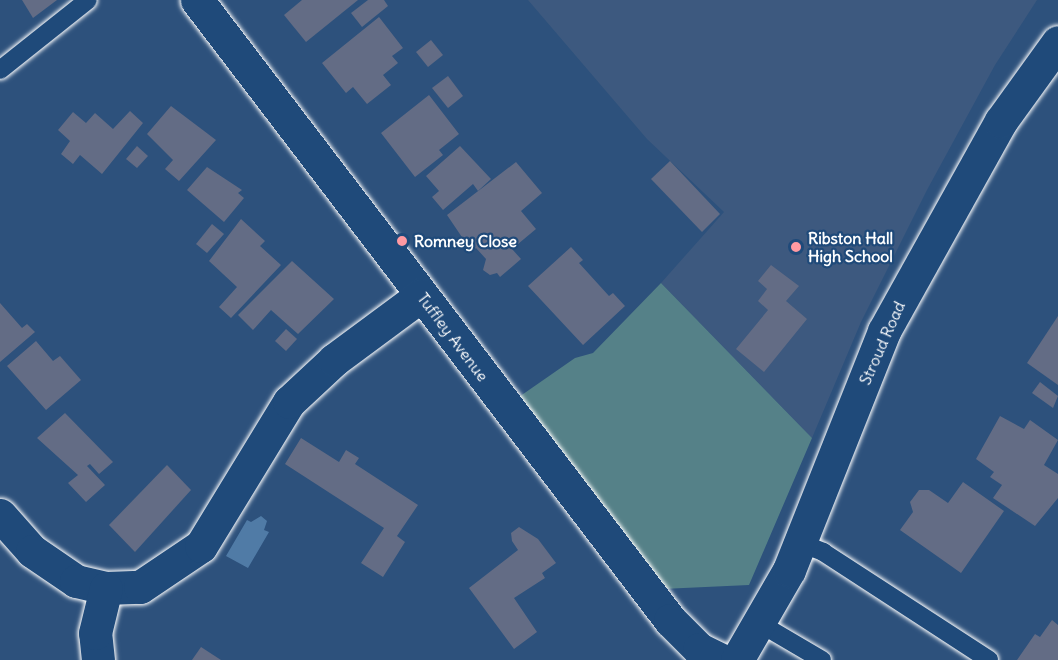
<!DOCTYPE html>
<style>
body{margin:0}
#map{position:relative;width:1058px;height:660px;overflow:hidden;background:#2d517c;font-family:Delius,sans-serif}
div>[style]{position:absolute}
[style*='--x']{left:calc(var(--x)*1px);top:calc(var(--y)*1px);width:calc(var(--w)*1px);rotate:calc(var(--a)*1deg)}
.built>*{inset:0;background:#3d597f}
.green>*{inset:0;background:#558188}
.water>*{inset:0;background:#507ba6}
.building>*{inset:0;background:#636c85}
.roads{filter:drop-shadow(0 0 2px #fff) drop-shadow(0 0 2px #fff)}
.service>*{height:18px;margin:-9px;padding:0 9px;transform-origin:9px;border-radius:9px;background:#1f4a7a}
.minor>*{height:33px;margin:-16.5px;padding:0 16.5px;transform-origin:16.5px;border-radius:16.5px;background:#1f4a7a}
.secondary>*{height:33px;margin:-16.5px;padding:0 16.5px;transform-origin:16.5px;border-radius:16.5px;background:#1f4a7a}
.dots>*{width:16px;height:16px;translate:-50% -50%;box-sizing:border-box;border:3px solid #1f4a7a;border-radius:50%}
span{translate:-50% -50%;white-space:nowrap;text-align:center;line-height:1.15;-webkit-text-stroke:4.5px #1f4a7a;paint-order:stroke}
.poi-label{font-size:16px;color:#fff;font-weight:700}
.left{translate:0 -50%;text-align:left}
.street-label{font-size:16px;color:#fff}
</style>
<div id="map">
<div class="built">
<div style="clip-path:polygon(528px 0,1037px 0,995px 65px,927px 190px,861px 322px,812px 438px,661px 283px,724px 212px,647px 139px)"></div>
</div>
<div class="green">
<div style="clip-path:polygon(661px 283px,812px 438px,749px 585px,662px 589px,516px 399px,575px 358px,593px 353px)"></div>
</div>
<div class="water">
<div style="clip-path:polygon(261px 516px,267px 521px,264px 530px,269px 532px,248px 568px,226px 556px,247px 520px,251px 522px)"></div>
</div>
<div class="building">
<div style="clip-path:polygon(22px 0,57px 0,33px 18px)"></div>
<div style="clip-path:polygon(302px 0,358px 0,306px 42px,284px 15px)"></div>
<div style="clip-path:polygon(368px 0,384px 0,388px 6px,362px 27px,351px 13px)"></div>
<div style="clip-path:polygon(379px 17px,403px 48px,392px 56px,398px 63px,383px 75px,391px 85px,367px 104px,353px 87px,346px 93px,322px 63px)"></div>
<div style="clip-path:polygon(431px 40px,443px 55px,428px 67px,416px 52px)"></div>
<div style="clip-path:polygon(448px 76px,463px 96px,448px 108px,432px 88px)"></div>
<div style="clip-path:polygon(429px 95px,459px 134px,439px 150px,443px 155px,415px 177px,381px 133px)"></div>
<div style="clip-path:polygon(171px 106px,216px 140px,179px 181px,165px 169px,173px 160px,147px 134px)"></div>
<div style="clip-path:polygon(130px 111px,143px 123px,102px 174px,80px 155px,73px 164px,61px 154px,70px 141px,58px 130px,73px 112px,86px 123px,95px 113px,113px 129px)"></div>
<div style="clip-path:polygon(137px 146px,148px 156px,137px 168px,126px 159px)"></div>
<div style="clip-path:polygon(460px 146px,491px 179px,478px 191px,473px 184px,443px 210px,432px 197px,439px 191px,426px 176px)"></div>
<div style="clip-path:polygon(670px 161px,720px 214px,702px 232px,651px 179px)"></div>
<div style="clip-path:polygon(516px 162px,542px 193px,521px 211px,536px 229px,512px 249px,521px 259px,500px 277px,497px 273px,490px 275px,483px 270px,486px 259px,476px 248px,472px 252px,447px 215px)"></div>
<div style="clip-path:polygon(207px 167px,242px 190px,238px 193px,244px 198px,224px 222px,187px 190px)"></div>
<div style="clip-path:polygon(241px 219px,265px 241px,260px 246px,281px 265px,231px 318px,219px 307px,237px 287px,209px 261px)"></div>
<div style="clip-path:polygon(212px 224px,224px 234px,207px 253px,196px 244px)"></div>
<div style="clip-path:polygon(571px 247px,583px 260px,579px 263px,609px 296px,613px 293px,625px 306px,583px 345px,528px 286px)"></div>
<div style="clip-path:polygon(292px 261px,334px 299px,298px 334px,271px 310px,253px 330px,238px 315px)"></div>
<div style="clip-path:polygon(771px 265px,799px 286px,786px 301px,807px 319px,764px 372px,736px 349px,768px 310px,758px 301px,767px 289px,758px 281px)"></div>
<div style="clip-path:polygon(0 303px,22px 328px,27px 324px,35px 332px,0 362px)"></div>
<div style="clip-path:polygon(1058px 316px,1058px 385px,1027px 363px)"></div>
<div style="clip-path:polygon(286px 329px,297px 339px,286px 351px,275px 341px)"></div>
<div style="clip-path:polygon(36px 341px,53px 361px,60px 356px,81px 380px,46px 410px,7px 366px)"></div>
<div style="clip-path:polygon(1040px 382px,1058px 396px,1053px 408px,1032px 393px)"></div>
<div style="clip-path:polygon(65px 413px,113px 462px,99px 474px,90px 464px,87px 466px,105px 485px,86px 502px,68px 483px,78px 475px,37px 438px)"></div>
<div style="clip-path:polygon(1000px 416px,1024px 429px,1030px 420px,1058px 440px,1044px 465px,1058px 474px,1058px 498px,1035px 526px,993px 498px,1002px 485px,990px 477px,994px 472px,976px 459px)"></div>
<div style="clip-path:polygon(301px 438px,339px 462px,346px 450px,359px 458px,355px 464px,418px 505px,397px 536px,405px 542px,383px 577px,361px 563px,384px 528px,285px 464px)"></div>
<div style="clip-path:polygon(167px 465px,191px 490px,135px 552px,109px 525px)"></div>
<div style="clip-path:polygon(963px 482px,1004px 511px,961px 573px,900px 530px,913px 512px,910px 502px,919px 490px,929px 490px,948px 503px)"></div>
<div style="clip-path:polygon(519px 527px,538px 539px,556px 563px,542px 573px,545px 578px,514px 598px,537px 632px,514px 649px,469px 588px,518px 550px,512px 541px,511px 533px)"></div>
<div style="clip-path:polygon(1052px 620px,1058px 625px,1058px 660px,1017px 660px,1035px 634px,1040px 637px)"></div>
<div style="clip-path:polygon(201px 647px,221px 660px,192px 660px)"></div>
</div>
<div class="roads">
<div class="service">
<div style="--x:0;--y:70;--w:112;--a:-38.5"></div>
<div style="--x:800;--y:543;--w:25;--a:21"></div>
<div style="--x:823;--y:552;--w:198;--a:33"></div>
<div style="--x:759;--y:623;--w:73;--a:30.4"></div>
</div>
<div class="minor">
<div style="--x:197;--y:0;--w:780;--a:52.66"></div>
<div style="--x:670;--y:620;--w:41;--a:45"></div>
<div style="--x:699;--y:649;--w:25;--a:26"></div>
<div style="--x:0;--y:515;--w:48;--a:48.4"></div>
<div style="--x:32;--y:551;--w:53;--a:34.3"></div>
<div style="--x:76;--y:581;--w:31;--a:13"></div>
<div style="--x:106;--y:588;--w:34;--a:-2"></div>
<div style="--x:140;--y:587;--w:73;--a:-33.9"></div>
<div style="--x:201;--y:546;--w:169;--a:-58.6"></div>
<div style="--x:289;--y:402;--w:62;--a:-43"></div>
<div style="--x:334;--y:360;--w:109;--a:-36.5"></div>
<div style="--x:98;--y:660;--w:27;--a:-96"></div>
<div style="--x:95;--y:633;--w:46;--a:-76.3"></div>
</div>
<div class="secondary">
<div style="--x:737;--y:660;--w:104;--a:-60"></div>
<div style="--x:789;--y:570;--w:257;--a:-68.3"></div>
<div style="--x:884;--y:331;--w:240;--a:-60.9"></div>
<div style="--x:1001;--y:121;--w:97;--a:-54.2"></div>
</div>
</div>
<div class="dots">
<div style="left:402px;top:241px;background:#ff9aa2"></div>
<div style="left:796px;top:247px;background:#ff9aa2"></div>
</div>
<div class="poi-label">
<span class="left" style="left:808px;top:247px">Ribston Hall<br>High School</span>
<span class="left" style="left:414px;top:241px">Romney Close</span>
</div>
<div class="street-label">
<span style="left:453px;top:337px;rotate:53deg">Tuffley Avenue</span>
<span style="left:882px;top:343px;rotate:-66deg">Stroud Road</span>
</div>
</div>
